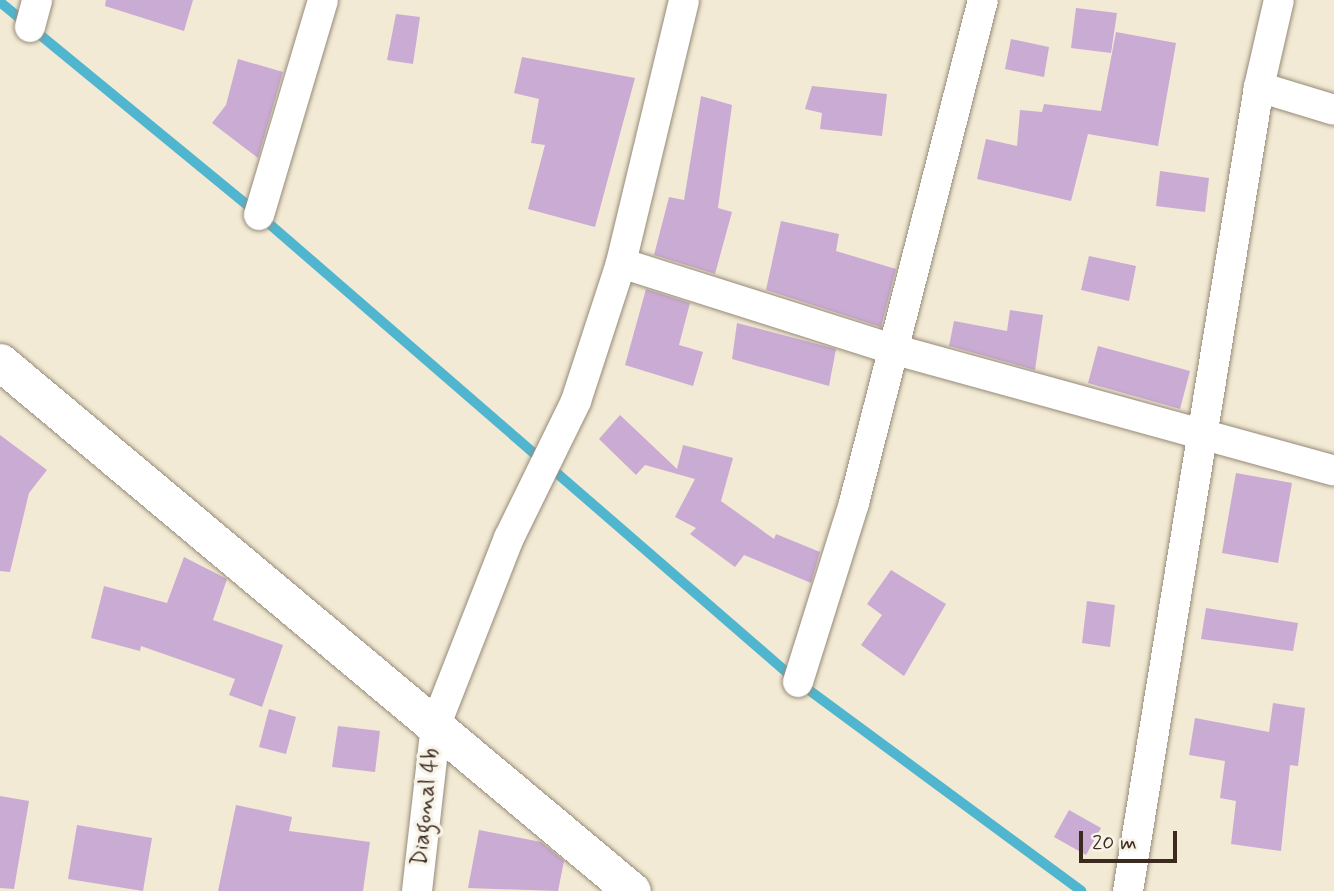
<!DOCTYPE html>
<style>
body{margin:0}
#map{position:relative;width:1334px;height:891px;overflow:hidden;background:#f2ead4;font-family:Mynerve,sans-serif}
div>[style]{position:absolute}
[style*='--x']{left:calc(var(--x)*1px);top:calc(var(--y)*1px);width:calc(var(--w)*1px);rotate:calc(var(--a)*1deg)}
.stream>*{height:10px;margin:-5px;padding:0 5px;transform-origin:5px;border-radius:5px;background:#50b5cf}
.building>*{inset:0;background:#caabd4}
.roads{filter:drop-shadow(0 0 2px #968a79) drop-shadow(0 0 2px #968a79)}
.minor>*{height:30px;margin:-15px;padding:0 15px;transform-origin:15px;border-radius:15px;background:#fff}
.tertiary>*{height:37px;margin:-18.5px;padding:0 18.5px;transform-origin:18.5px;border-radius:18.5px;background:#fff}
span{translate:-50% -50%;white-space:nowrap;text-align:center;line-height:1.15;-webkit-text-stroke:7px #f7f3e8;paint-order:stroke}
.street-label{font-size:23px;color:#3b2a1e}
.scale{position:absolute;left:1079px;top:831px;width:98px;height:32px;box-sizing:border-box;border:4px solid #3b2a1e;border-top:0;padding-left:9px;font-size:21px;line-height:24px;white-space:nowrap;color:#3b2a1e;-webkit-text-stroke:5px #f7f3e8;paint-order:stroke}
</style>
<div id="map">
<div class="stream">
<div style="--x:0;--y:2;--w:335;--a:39.4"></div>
<div style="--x:259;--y:215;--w:713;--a:40.91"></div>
<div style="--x:798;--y:682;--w:352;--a:36.4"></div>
</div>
<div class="building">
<div style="clip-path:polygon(106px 0,193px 0,184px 31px,105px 6px)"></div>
<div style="clip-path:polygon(1076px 8px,1117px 13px,1111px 53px,1071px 48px)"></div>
<div style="clip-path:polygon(396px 14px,420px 17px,413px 64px,387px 60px)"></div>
<div style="clip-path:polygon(1116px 32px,1176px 43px,1158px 146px,1088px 134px,1071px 201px,977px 179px,986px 139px,1017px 146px,1020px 110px,1042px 112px,1044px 104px,1101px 111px)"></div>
<div style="clip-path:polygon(1011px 39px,1049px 47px,1044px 77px,1005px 69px)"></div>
<div style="clip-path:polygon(522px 57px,635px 78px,595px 227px,528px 209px,545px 145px,531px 143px,539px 99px,514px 93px)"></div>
<div style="clip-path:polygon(238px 59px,283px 72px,258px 158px,212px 123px,226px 105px)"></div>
<div style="clip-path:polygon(812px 86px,887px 94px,882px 136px,820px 129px,822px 113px,805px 109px)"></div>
<div style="clip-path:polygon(701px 96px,732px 105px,718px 208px,732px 212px,715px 274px,654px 255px,669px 197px,684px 200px)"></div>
<div style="clip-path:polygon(1160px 171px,1209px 178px,1205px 212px,1156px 206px)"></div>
<div style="clip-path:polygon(781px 221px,839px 234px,836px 251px,896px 269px,881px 327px,766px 290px)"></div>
<div style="clip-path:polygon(1089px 256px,1136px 266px,1129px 301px,1081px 290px)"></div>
<div style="clip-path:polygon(646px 289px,690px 303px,679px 345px,703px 352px,693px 386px,625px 365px)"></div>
<div style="clip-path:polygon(1010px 310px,1043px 315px,1035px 370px,949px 346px,954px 321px,1007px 331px)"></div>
<div style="clip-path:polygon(737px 323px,836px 349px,829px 386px,732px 359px)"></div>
<div style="clip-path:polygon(1098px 346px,1190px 371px,1180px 409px,1088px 383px)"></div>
<div style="clip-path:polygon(620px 415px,677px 469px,683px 445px,733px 458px,721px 501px,774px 539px,776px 534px,820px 552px,811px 583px,744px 555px,735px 567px,690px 534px,696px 528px,675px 517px,695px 479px,645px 465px,636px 475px,599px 439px)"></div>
<div style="clip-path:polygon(0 435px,47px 470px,29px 493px,10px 572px,0 571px)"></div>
<div style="clip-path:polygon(1236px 473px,1292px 483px,1278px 563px,1222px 553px)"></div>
<div style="clip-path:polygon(184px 557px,227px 579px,213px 620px,283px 645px,262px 707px,229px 695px,235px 679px,141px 646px,140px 651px,91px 638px,104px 586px,167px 603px)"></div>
<div style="clip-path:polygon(891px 570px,946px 604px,904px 676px,861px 645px,882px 615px,867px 604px)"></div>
<div style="clip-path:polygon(1087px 601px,1115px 605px,1110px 647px,1082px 643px)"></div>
<div style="clip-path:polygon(1206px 608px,1298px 623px,1293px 651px,1201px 639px)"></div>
<div style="clip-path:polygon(1273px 703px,1305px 708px,1298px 766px,1290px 765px,1281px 851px,1231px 844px,1236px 801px,1220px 798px,1225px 761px,1189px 755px,1195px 718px,1269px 732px)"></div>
<div style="clip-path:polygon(269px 709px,296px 717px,286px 754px,259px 747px)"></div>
<div style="clip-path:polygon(338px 726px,380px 731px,375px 772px,332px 767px)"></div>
<div style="clip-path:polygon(0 796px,29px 801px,14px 889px,0 888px)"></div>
<div style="clip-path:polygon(236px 805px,292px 817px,289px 831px,370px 842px,363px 891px,218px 891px)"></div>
<div style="clip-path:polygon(1069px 810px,1101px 828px,1086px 855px,1054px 837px)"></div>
<div style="clip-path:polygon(77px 825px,152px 838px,143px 891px,68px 879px)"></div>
<div style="clip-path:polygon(479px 830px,541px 842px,564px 861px,558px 891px,468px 888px)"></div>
</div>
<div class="roads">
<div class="minor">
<div style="--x:30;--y:27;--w:28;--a:-75"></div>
<div style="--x:1259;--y:87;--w:78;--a:17"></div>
<div style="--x:259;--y:215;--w:224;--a:-73.4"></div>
<div style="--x:621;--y:263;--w:288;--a:17.6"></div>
<div style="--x:896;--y:350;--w:454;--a:15.4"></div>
<div style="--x:798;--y:682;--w:188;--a:-72.6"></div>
<div style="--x:854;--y:503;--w:519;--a:-75.62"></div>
<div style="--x:417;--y:891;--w:168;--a:-83.5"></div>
<div style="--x:436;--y:724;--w:200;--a:-68.6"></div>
<div style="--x:509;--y:538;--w:153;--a:-63.9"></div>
<div style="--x:576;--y:401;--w:145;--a:-71.9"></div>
<div style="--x:621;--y:263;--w:270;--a:-76.5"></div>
<div style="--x:1128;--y:891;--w:815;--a:-80.75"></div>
<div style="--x:1259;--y:87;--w:89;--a:-77.1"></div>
</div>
<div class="tertiary">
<div style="--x:0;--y:362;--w:824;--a:39.93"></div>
</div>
</div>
<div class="street-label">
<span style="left:426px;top:807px;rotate:-84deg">Diagonal 4b</span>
</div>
<div class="scale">20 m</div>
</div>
